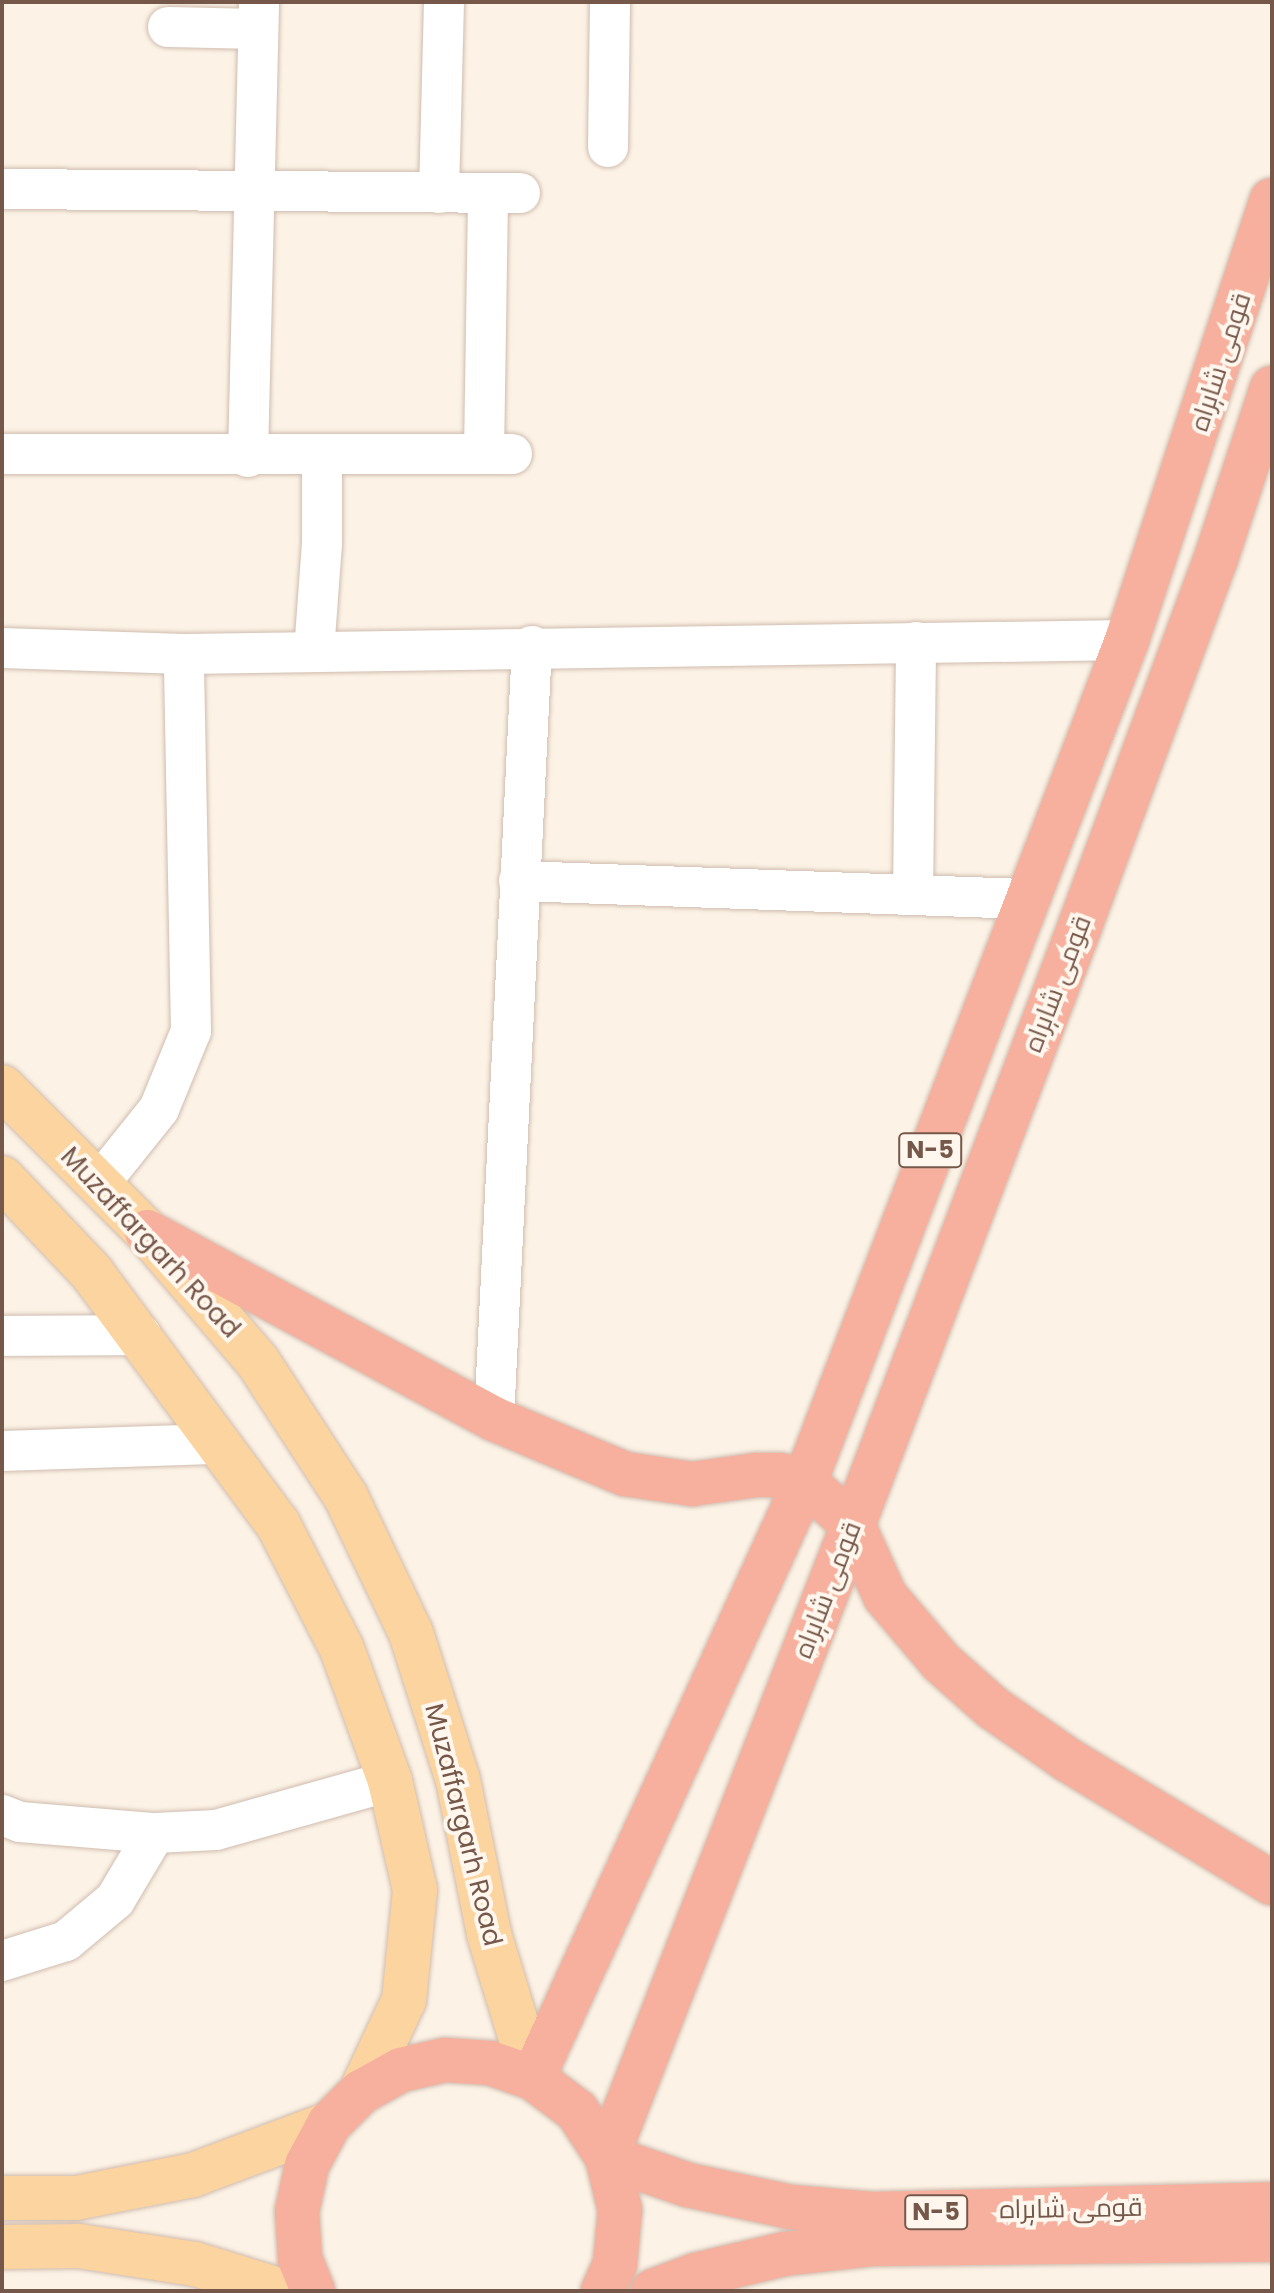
<!DOCTYPE html>
<meta charset="utf-8">
<style>
body{margin:0}
#map{position:relative;width:1274px;height:2293px;overflow:hidden;background:#fcf3e6;font-family:Poppins,Cairo,sans-serif}
div>[style]{position:absolute}
[style*='--x']{left:calc(var(--x)*1px);top:calc(var(--y)*1px);width:calc(var(--w)*1px);rotate:calc(var(--a)*1deg)}
.roads{filter:drop-shadow(0 0 2px #d0bcaf) drop-shadow(0 0 2px #d0bcaf)}
.minor>*{height:40px;margin:-20px;padding:0 20px;transform-origin:20px;border-radius:20px;background:#fff}
.major>*{height:44px;margin:-22px;padding:0 22px;transform-origin:22px;border-radius:22px;background:#fbd49f}
.highway>*{height:44px;margin:-22px;padding:0 22px;transform-origin:22px;border-radius:22px;background:#f6b09d}
span{translate:-50% -50%;white-space:nowrap;text-align:center;line-height:1.15;-webkit-text-stroke:8px #fff7ed;paint-order:stroke}
.shield-label span{padding:2px 6px;background:#fff7ed;border:2px solid;border-radius:6px;-webkit-text-stroke-width:0}
.shield-label{font-size:24px;color:#76584b;font-weight:700}
.street-label{font-size:26px;color:#76584b}
.frame{position:absolute;inset:0;border:4px solid #76584b;pointer-events:none}
</style>
<div id="map">
<div class="roads">
<div class="minor">
<div style="--x:168;--y:27;--w:90;--a:1.3"></div>
<div style="--x:608;--y:147;--w:145;--a:-89.2"></div>
<div style="--x:2;--y:189;--w:518;--a:0.44"></div>
<div style="--x:439;--y:193;--w:191;--a:-88.5"></div>
<div style="--x:2;--y:454;--w:510;--a:0"></div>
<div style="--x:484;--y:454;--w:261;--a:-89.1"></div>
<div style="--x:248;--y:457;--w:455;--a:-88.6"></div>
<div style="--x:2;--y:648;--w:182;--a:1.9"></div>
<div style="--x:184;--y:654;--w:943;--a:-0.85"></div>
<div style="--x:314;--y:652;--w:108;--a:-85.8"></div>
<div style="--x:322;--y:544;--w:88;--a:-90"></div>
<div style="--x:519;--y:881;--w:506;--a:2.04"></div>
<div style="--x:913;--y:895;--w:253;--a:-89.3"></div>
<div style="--x:99;--y:1184;--w:96;--a:-51.3"></div>
<div style="--x:159;--y:1109;--w:84;--a:-67.7"></div>
<div style="--x:191;--y:1031;--w:377;--a:-91.1"></div>
<div style="--x:2;--y:1336;--w:139;--a:-0.4"></div>
<div style="--x:494;--y:1419;--w:774;--a:-87.19"></div>
<div style="--x:2;--y:1451;--w:214;--a:-1.9"></div>
<div style="--x:2;--y:1815;--w:19;--a:21"></div>
<div style="--x:20;--y:1822;--w:135;--a:4.7"></div>
<div style="--x:155;--y:1833;--w:61;--a:-2.8"></div>
<div style="--x:216;--y:1830;--w:181;--a:-15.7"></div>
<div style="--x:2;--y:1961;--w:67;--a:-17.4"></div>
<div style="--x:66;--y:1941;--w:64;--a:-39.9"></div>
<div style="--x:115;--y:1900;--w:78;--a:-59.2"></div>
</div>
<div class="major">
<div style="--x:2;--y:1087;--w:205;--a:45"></div>
<div style="--x:147;--y:1232;--w:171;--a:49.5"></div>
<div style="--x:258;--y:1362;--w:161;--a:56.9"></div>
<div style="--x:346;--y:1497;--w:151;--a:64.5"></div>
<div style="--x:411;--y:1633;--w:154;--a:72.3"></div>
<div style="--x:458;--y:1780;--w:157;--a:78.6"></div>
<div style="--x:489;--y:1934;--w:151;--a:73"></div>
<div style="--x:2;--y:1178;--w:131;--a:46.5"></div>
<div style="--x:92;--y:1273;--w:312;--a:53.5"></div>
<div style="--x:278;--y:1524;--w:140;--a:62.9"></div>
<div style="--x:342;--y:1649;--w:140;--a:70"></div>
<div style="--x:390;--y:1781;--w:112;--a:77.1"></div>
<div style="--x:415;--y:1890;--w:111;--a:95.7"></div>
<div style="--x:404;--y:2000;--w:102;--a:115.1"></div>
<div style="--x:2;--y:2198;--w:74;--a:0"></div>
<div style="--x:76;--y:2198;--w:119;--a:-11.1"></div>
<div style="--x:193;--y:2175;--w:145;--a:-20.6"></div>
<div style="--x:2;--y:2247;--w:77;--a:-0.7"></div>
<div style="--x:79;--y:2246;--w:117;--a:8.8"></div>
<div style="--x:195;--y:2264;--w:91;--a:17.2"></div>
</div>
<div class="highway">
<div style="--x:1272;--y:388;--w:179;--a:108.2"></div>
<div style="--x:1216;--y:558;--w:392;--a:110.3"></div>
<div style="--x:1080;--y:926;--w:641;--a:110.75"></div>
<div style="--x:853;--y:1525;--w:678;--a:111.27"></div>
<div style="--x:607;--y:2157;--w:86;--a:19.1"></div>
<div style="--x:688;--y:2185;--w:105;--a:12.1"></div>
<div style="--x:791;--y:2207;--w:82;--a:4.9"></div>
<div style="--x:873;--y:2214;--w:399;--a:-1.4"></div>
<div style="--x:147;--y:1232;--w:394;--a:28.3"></div>
<div style="--x:494;--y:1419;--w:142;--a:22.8"></div>
<div style="--x:625;--y:1474;--w:68;--a:8.5"></div>
<div style="--x:692;--y:1484;--w:65;--a:-8"></div>
<div style="--x:756;--y:1475;--w:24;--a:0"></div>
<div style="--x:780;--y:1475;--w:26;--a:16"></div>
<div style="--x:805;--y:1482;--w:64;--a:41.9"></div>
<div style="--x:853;--y:1525;--w:78;--a:65.7"></div>
<div style="--x:885;--y:1596;--w:87;--a:49.7"></div>
<div style="--x:941;--y:1662;--w:69;--a:41.5"></div>
<div style="--x:993;--y:1708;--w:91;--a:34.7"></div>
<div style="--x:1068;--y:1760;--w:238;--a:31.1"></div>
<div style="--x:533;--y:2078;--w:655;--a:-65.47"></div>
<div style="--x:805;--y:1482;--w:901;--a:-69.07"></div>
<div style="--x:1127;--y:640;--w:463;--a:-71.8"></div>
<div style="--x:313;--y:2291;--w:35;--a:-112"></div>
<div style="--x:300;--y:2258;--w:47;--a:-93.7"></div>
<div style="--x:297;--y:2211;--w:47;--a:-77.7"></div>
<div style="--x:307;--y:2165;--w:47;--a:-61.8"></div>
<div style="--x:329;--y:2124;--w:45;--a:-45"></div>
<div style="--x:361;--y:2092;--w:46;--a:-28.8"></div>
<div style="--x:401;--y:2070;--w:45;--a:-12.8"></div>
<div style="--x:445;--y:2060;--w:45;--a:3.8"></div>
<div style="--x:490;--y:2063;--w:46;--a:19.2"></div>
<div style="--x:533;--y:2078;--w:55;--a:36.9"></div>
<div style="--x:577;--y:2111;--w:55;--a:56.9"></div>
<div style="--x:607;--y:2157;--w:55;--a:76.2"></div>
<div style="--x:620;--y:2210;--w:54;--a:95.3"></div>
<div style="--x:615;--y:2264;--w:30;--a:114"></div>
<div style="--x:653;--y:2291;--w:46;--a:-20.4"></div>
<div style="--x:696;--y:2275;--w:90;--a:-13.4"></div>
<div style="--x:784;--y:2254;--w:90;--a:-6.4"></div>
<div style="--x:873;--y:2244;--w:399;--a:-0.6"></div>
</div>
</div>
<div class="shield-label">
<span style="left:930px;top:1150px">N-5</span>
<span style="left:936px;top:2212px">N-5</span>
</div>
<div class="street-label">
<span style="left:1221px;top:362px;rotate:-72deg">قومی شاہراہ</span>
<span style="left:1058px;top:984px;rotate:-69deg">قومی شاہراہ</span>
<span style="left:150px;top:1243px;rotate:47deg">Muzaffargarh Road</span>
<span style="left:828px;top:1590px;rotate:-69deg">قومی شاہراہ</span>
<span style="left:463px;top:1825px;rotate:76deg">Muzaffargarh Road</span>
<span style="left:1071px;top:2209px;rotate:-1deg">قومی شاہراہ</span>
</div>
<div class="frame"></div>
</div>
